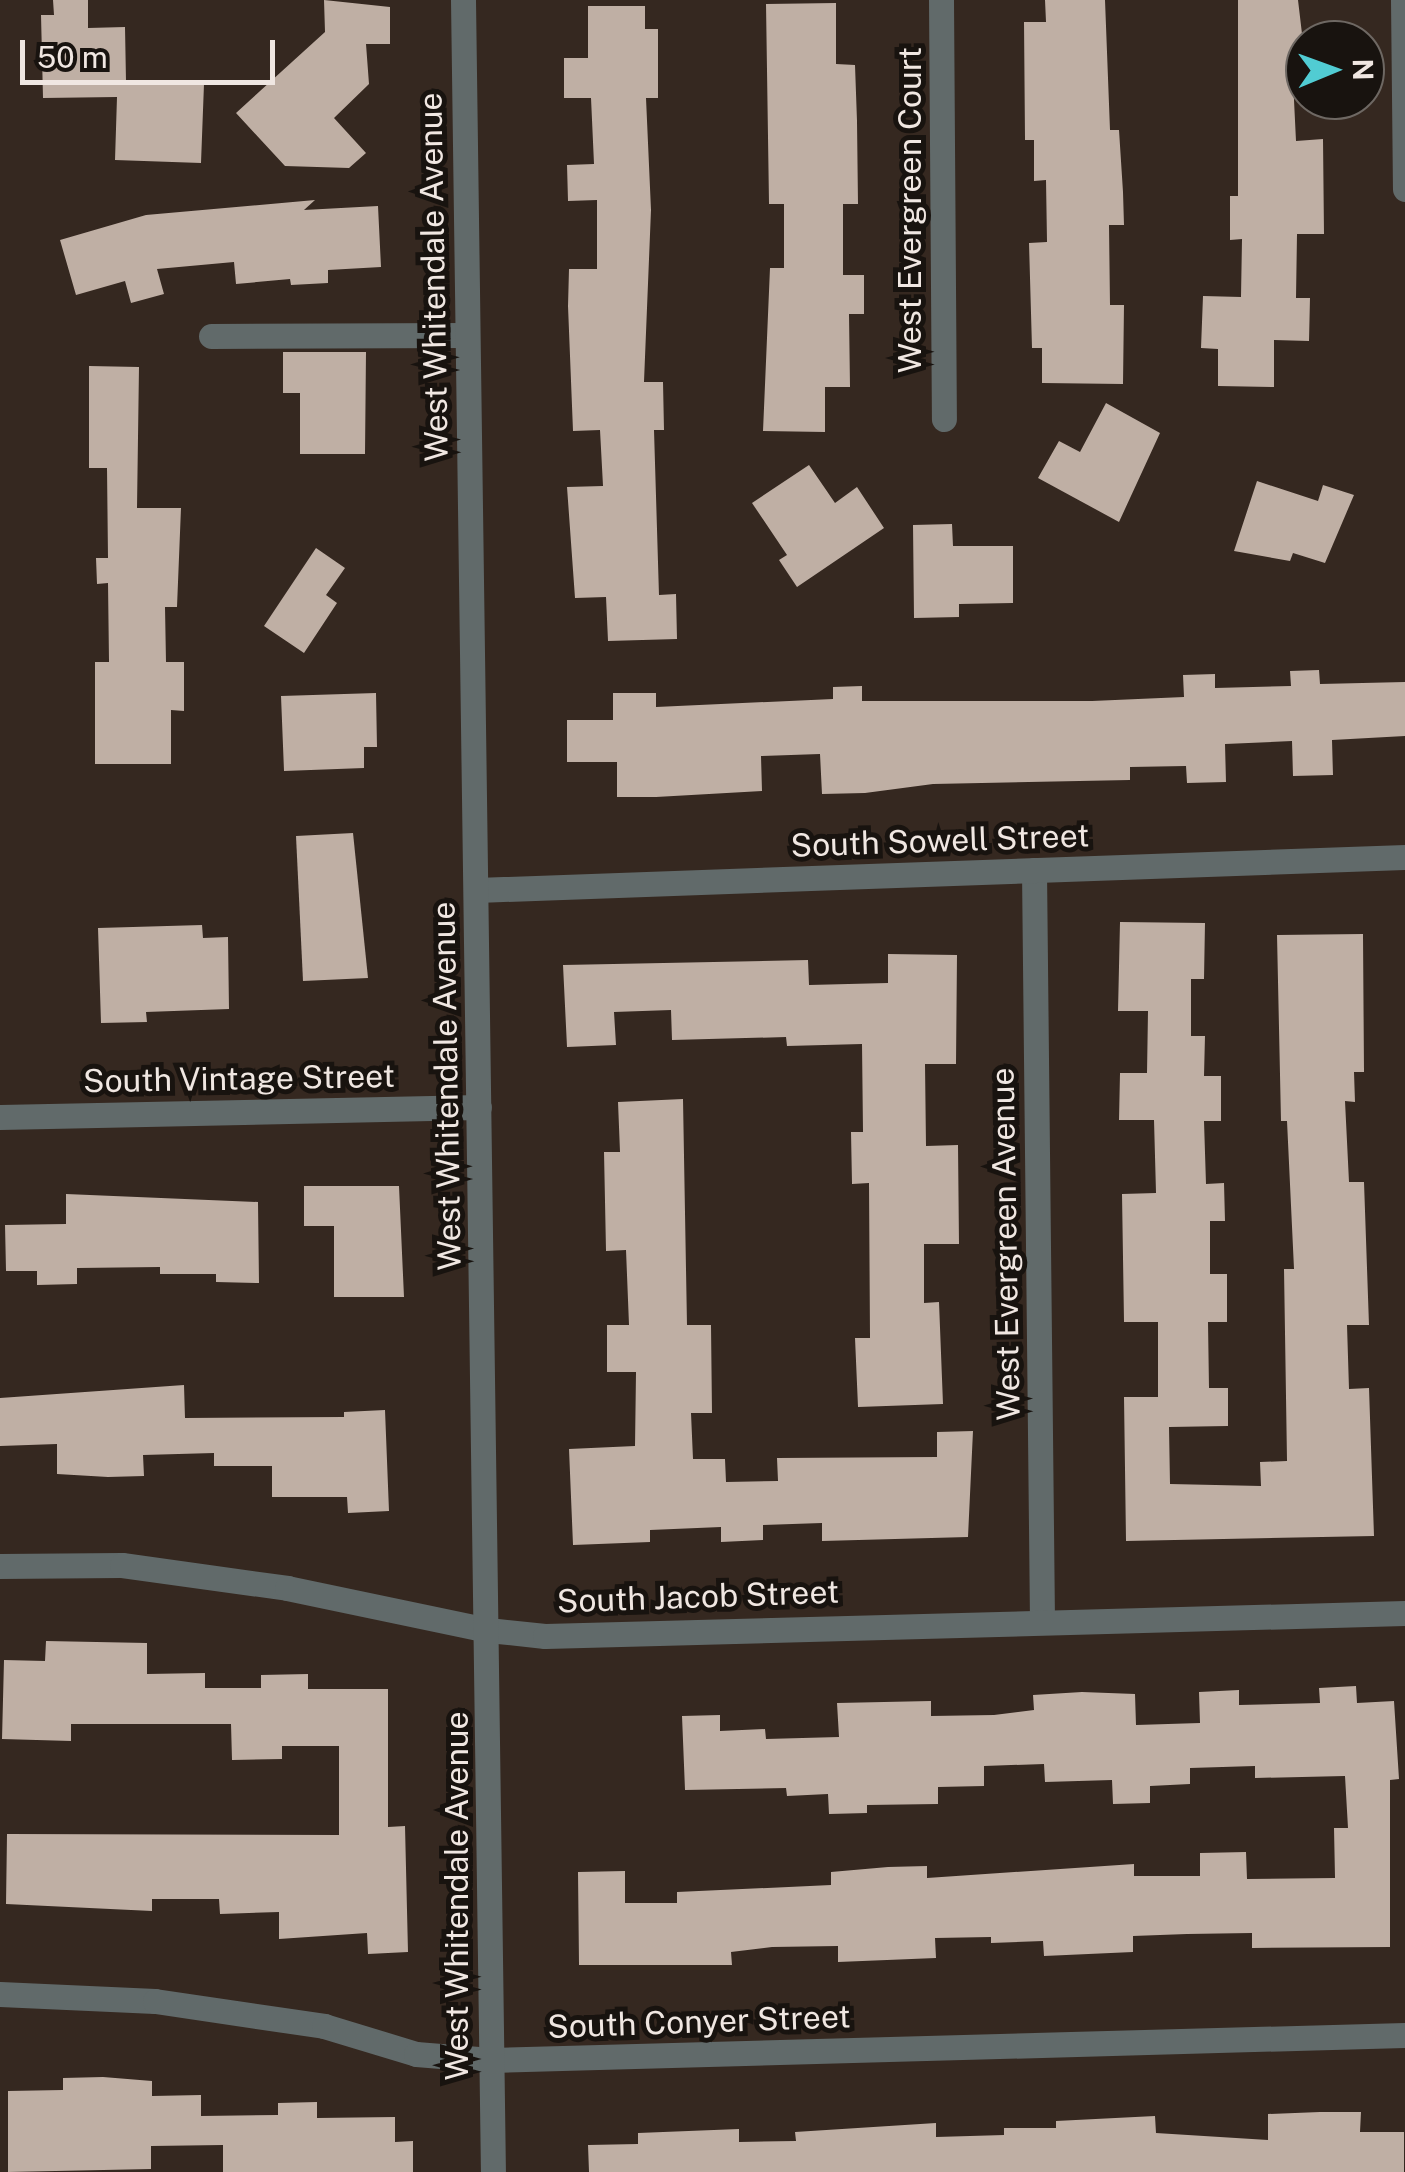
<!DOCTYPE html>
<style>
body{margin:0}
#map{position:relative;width:1405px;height:2172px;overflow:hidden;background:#352820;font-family:"Public Sans",sans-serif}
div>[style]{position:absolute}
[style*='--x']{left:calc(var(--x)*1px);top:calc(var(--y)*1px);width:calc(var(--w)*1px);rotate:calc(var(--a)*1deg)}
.building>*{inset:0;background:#bfafa4}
.minor>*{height:25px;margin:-12.5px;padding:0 12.5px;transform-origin:12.5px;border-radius:12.5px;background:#616a6a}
.tertiary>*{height:25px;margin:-12.5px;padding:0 12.5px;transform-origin:12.5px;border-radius:12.5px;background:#616a6a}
span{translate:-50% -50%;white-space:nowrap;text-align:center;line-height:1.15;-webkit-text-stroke:10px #18130f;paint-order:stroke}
.street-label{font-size:32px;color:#f0e7e2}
.north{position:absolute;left:1285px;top:20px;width:100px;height:100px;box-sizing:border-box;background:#18130f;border:2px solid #6e6863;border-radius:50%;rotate:89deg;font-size:28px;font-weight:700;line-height:40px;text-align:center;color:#f0e7e2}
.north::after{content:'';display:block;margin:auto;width:35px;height:45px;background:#51ccd3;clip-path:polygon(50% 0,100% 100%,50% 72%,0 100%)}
.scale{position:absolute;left:20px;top:40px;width:255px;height:45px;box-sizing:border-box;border:5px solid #f0e7e2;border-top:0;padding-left:12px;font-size:30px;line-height:35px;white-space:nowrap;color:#f0e7e2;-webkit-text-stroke:8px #18130f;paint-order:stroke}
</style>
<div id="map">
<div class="building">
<div style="clip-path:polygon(53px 0,88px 0,88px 28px,125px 27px,126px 81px,204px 84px,201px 163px,115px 160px,117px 97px,43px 98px,41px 15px,54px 15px)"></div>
<div style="clip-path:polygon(324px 0,390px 7px,390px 44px,366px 44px,369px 84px,334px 118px,366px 153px,349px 168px,285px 166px,236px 113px,325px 32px)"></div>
<div style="clip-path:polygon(1045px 0,1105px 0,1110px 130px,1119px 130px,1123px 192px,1124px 225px,1109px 225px,1110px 305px,1124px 305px,1123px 384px,1042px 383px,1042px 348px,1032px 348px,1029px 243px,1047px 242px,1046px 180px,1034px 181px,1034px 140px,1025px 140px,1024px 22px,1046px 22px)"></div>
<div style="clip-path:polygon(1238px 0,1298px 0,1305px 59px,1292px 59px,1296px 141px,1323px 139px,1324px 234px,1297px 234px,1296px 298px,1310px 298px,1309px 341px,1274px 340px,1274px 387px,1218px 386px,1218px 349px,1201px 348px,1203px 296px,1241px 297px,1242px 239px,1230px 240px,1230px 196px,1238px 196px)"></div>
<div style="clip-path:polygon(836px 3px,836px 64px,855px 65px,857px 121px,858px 204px,843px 204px,843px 275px,864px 275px,864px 314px,849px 314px,850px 387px,825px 387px,825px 432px,763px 431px,770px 268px,784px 268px,784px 204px,769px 204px,766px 4px)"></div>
<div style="clip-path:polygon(588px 6px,645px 6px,645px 29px,658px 29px,658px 98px,646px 98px,651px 210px,644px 382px,663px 382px,664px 430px,654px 430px,659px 595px,676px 594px,677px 639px,608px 641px,606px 597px,575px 598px,567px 487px,603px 486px,600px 430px,573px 431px,568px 306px,569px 269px,597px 269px,597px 200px,568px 201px,567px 165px,594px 164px,591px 98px,564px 98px,564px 58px,588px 58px)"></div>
<div style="clip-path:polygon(315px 200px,304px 210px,378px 206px,381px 267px,328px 270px,328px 283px,291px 285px,290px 279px,236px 284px,234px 262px,157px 269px,164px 294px,131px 303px,125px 281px,76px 295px,60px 240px,146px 215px)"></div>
<div style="clip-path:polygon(283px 352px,366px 352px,365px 454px,300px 454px,300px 393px,283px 393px)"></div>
<div style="clip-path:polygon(89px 366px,139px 367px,137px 508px,181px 508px,177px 607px,165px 607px,166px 662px,184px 662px,184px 711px,171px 710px,171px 764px,95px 764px,95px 662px,109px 662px,108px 583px,97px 584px,96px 558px,108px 558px,107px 468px,89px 468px)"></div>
<div style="clip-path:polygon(1106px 403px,1160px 433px,1119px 522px,1038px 478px,1059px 441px,1080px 452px)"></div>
<div style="clip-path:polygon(809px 465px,835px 503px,857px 487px,884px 528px,797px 587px,779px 560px,787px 555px,752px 503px)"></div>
<div style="clip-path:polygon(1257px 481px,1318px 501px,1323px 485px,1354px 495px,1325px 563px,1293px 553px,1290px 561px,1234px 551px)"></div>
<div style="clip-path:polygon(952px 524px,953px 546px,1013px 546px,1013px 603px,959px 604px,959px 617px,914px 618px,913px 525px)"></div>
<div style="clip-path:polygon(316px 548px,345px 568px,326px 595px,337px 603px,304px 653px,264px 626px)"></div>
<div style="clip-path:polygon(1319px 670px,1320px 684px,1405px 682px,1405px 736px,1332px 740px,1333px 775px,1293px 776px,1292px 741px,1225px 744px,1226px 782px,1187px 783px,1186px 766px,1130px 767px,1130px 780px,933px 784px,865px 793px,822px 794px,820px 754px,761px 756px,762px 791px,656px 797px,617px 797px,617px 762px,567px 762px,567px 720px,613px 720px,613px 693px,656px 693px,656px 707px,833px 699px,833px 687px,862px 686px,862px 701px,1092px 701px,1184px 697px,1183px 675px,1215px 674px,1215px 688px,1291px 686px,1290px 671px)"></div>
<div style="clip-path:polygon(376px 693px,377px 747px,364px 747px,364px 768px,284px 771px,281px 696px)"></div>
<div style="clip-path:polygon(353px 833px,368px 978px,303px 981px,296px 836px)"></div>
<div style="clip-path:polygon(1120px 922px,1205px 923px,1204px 979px,1191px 979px,1191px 1036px,1205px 1036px,1204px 1076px,1221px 1076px,1221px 1121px,1204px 1121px,1206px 1184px,1224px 1183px,1225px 1221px,1210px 1221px,1210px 1274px,1227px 1274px,1227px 1322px,1208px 1322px,1209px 1388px,1228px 1388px,1228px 1426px,1169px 1427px,1170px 1484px,1261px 1486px,1260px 1462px,1287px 1461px,1284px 1269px,1294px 1269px,1287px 1121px,1281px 1121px,1277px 935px,1363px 934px,1364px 1072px,1354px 1072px,1355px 1102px,1345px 1101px,1349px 1182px,1364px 1182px,1369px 1325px,1347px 1325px,1349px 1389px,1369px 1388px,1374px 1536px,1126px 1541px,1124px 1397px,1158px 1397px,1158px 1322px,1124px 1322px,1122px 1194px,1156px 1193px,1154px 1120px,1119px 1120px,1120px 1073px,1147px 1073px,1148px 1011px,1118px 1011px)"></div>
<div style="clip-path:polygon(202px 925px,203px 938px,228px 937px,229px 1009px,146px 1012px,147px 1022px,101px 1023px,98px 928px)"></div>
<div style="clip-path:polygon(888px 954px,957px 955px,956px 1064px,925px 1064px,926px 1146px,958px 1145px,959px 1244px,924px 1244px,924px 1303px,939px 1302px,943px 1404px,858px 1407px,855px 1338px,870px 1338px,869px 1183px,852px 1184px,851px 1132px,863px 1132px,862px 1044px,787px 1046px,786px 1037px,672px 1040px,671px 1010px,614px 1012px,616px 1045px,567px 1047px,563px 965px,808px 960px,809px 985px,888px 983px)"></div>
<div style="clip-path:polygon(683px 1099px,687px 1325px,711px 1325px,712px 1413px,691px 1413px,693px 1459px,725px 1459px,726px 1482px,778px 1481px,777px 1458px,937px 1457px,937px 1432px,973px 1431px,968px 1537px,822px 1541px,822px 1523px,763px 1525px,763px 1540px,721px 1542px,721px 1527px,650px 1530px,650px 1542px,573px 1545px,569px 1449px,635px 1446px,636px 1372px,607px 1372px,607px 1325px,629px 1325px,626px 1250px,606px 1251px,604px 1152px,620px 1152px,618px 1102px)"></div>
<div style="clip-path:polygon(304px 1186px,399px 1186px,404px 1297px,334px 1297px,334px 1226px,304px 1226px)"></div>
<div style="clip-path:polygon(66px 1194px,258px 1202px,259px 1283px,216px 1282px,216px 1274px,160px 1274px,160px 1267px,77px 1268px,77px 1284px,37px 1285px,37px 1271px,6px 1271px,5px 1225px,66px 1224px)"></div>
<div style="clip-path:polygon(184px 1385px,185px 1418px,344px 1417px,344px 1412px,385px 1410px,389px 1511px,348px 1513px,347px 1497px,272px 1497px,272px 1466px,214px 1466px,214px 1453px,143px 1455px,144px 1476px,108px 1477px,57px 1474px,57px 1444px,0 1446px,0 1398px)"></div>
<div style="clip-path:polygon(46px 1641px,147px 1643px,147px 1674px,205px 1673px,205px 1688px,261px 1688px,261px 1675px,308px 1674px,308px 1689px,388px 1689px,388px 1827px,405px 1826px,408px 1952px,368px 1954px,367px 1933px,279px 1939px,279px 1912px,220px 1914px,219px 1899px,152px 1899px,152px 1911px,6px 1904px,7px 1834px,339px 1835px,339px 1746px,282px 1746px,282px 1759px,232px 1760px,231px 1724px,71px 1724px,71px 1741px,2px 1739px,4px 1660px,45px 1661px)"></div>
<div style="clip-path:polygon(1356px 1686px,1357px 1703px,1394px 1701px,1399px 1779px,1390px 1780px,1390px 1947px,1252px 1948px,1252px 1933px,1187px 1934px,1133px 1936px,1133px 1952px,1044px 1956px,1043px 1941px,991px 1943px,991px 1937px,935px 1938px,936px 1958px,838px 1962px,838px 1946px,772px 1947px,731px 1952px,732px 1965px,579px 1965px,578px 1872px,625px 1871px,625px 1903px,677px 1903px,677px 1892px,831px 1885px,831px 1872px,888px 1867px,927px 1866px,927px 1878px,1134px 1864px,1134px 1876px,1200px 1876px,1200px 1853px,1246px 1852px,1247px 1879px,1335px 1878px,1334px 1828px,1348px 1828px,1345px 1776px,1255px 1778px,1255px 1766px,1190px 1768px,1190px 1784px,1150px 1786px,1150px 1803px,1113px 1804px,1112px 1780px,1045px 1782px,1044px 1764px,984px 1766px,984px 1786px,938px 1787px,938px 1804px,867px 1805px,867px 1813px,829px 1814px,828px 1794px,787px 1796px,786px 1788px,685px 1790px,682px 1716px,720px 1715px,720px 1731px,765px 1729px,766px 1739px,839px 1737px,837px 1703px,931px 1701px,931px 1716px,994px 1715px,1034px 1710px,1033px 1695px,1082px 1692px,1135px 1694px,1136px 1725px,1200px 1723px,1199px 1692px,1239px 1690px,1239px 1705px,1320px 1703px,1319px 1688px)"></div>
<div style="clip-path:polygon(103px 2077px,152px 2081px,152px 2096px,201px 2095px,201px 2116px,278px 2115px,278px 2103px,317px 2102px,317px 2118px,395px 2117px,395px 2142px,413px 2141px,413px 2172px,223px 2172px,223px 2145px,151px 2146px,151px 2169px,8px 2172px,8px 2091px,63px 2090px,63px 2078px)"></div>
<div style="clip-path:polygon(1320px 2112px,1361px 2112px,1360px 2132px,1404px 2132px,1404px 2172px,589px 2172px,588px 2145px,638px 2144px,638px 2133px,739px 2129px,739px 2142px,796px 2141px,795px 2132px,936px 2123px,936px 2137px,1004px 2135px,1004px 2128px,1056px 2128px,1056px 2121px,1155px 2116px,1156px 2133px,1268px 2140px,1268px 2114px)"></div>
</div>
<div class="minor">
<div style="--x:941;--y:0;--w:419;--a:89.6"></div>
<div style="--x:1403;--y:0;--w:189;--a:89.4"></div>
<div style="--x:211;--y:336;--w:256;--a:-0.2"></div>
<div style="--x:1034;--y:870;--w:748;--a:89.39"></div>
<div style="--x:477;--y:890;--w:929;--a:-2.04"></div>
<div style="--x:0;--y:1117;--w:479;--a:-1.2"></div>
<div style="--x:0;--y:1566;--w:122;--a:-0.5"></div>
<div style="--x:122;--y:1565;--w:167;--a:7.9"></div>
<div style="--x:287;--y:1588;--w:205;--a:11.8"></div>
<div style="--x:488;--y:1630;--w:57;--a:6"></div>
<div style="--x:545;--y:1636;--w:860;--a:-1.53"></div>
<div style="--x:0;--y:1994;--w:155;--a:2.6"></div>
<div style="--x:155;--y:2001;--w:171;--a:8.4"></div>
<div style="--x:324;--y:2026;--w:96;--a:16.9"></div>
<div style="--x:416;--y:2054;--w:75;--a:4.6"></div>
<div style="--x:491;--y:2060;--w:914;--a:-1.57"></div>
</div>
<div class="tertiary">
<div style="--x:463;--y:0;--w:2172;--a:89.21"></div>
</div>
<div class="street-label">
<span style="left:910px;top:210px;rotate:-90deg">West Evergreen Court</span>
<span style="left:434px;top:277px;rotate:-91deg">West Whitendale Avenue</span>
<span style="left:940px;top:841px;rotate:-2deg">South Sowell Street</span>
<span style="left:239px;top:1079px;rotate:-1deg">South Vintage Street</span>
<span style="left:447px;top:1086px;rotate:-91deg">West Whitendale Avenue</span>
<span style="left:1006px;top:1244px;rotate:-91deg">West Evergreen Avenue</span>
<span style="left:698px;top:1597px;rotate:-2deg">South Jacob Street</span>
<span style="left:457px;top:1896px;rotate:-90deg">West Whitendale Avenue</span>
<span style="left:699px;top:2022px;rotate:-2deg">South Conyer Street</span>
</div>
<div class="north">N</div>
<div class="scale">50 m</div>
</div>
